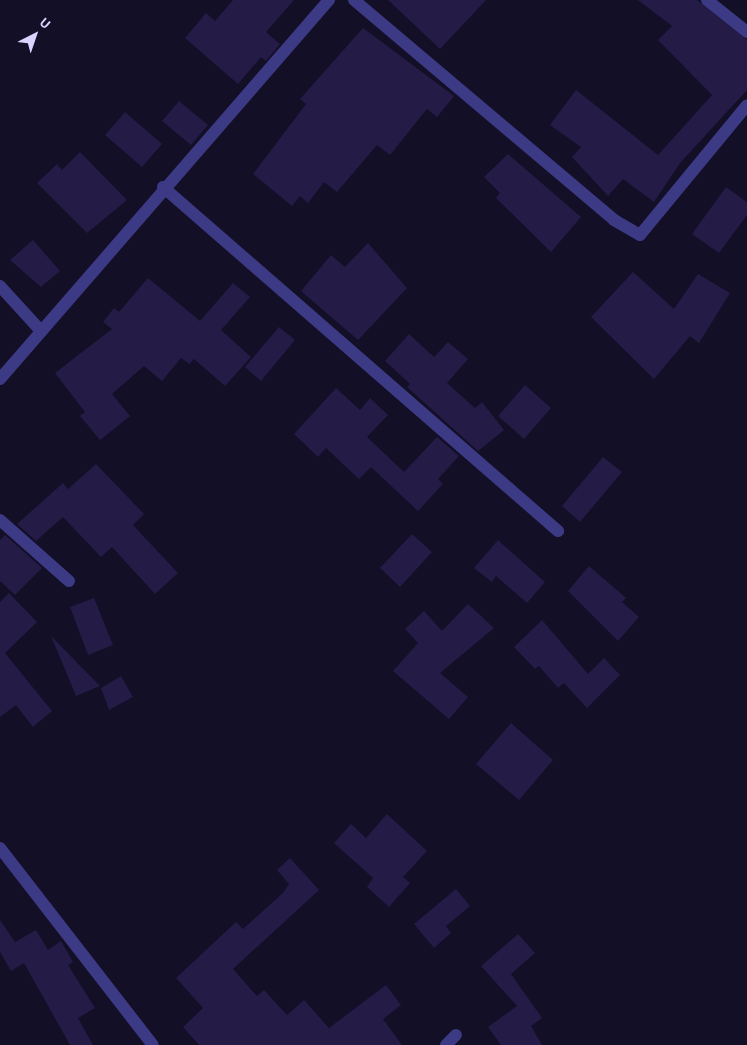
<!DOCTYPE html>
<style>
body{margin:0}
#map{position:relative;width:747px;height:1045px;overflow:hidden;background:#130f26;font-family:"Alegreya Sans",sans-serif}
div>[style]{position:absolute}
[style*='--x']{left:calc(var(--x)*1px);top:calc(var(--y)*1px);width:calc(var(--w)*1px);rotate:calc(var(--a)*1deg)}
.building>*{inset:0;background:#241b47}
.minor>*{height:12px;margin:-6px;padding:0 6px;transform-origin:6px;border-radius:6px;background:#3d3a85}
span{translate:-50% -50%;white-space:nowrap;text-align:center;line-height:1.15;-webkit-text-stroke:4px #130f26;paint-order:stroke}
.north{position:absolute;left:10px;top:10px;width:50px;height:50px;-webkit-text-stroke:4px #130f26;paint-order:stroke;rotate:41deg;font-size:14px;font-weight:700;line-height:20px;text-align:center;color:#d9d4ff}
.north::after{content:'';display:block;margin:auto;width:18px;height:22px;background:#d9d4ff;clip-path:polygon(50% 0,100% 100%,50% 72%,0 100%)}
</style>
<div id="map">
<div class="building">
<div style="clip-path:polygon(233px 0,294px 0,266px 32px,280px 44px,266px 61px,261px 57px,238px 84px,185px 38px,206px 13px,215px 21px)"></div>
<div style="clip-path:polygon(388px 0,486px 0,440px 49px)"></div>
<div style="clip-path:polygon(638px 0,697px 0,747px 40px,747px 90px,680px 163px,654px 202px,623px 179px,608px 196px,572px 157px,581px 147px,550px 125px,576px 90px,658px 155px,712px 95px,658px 40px,672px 26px)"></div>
<div style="clip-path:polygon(363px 28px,454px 96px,437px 117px,427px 109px,390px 155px,377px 145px,337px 192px,324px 182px,308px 203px,300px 196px,292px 206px,253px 174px,306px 104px,300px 99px)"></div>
<div style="clip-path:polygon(179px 101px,208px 125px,191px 145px,162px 121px)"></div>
<div style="clip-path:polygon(125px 112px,162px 144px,142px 167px,105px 135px)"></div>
<div style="clip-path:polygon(80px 152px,127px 200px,87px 233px,37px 183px,57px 164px,62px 170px)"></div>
<div style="clip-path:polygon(508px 154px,581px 217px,551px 252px,496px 198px,500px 193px,484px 177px)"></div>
<div style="clip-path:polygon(726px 187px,747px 202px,747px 215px,719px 253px,692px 234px)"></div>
<div style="clip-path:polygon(33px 240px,60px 271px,41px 287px,10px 260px)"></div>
<div style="clip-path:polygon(368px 243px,407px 288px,358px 340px,301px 291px,331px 255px,345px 267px)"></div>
<div style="clip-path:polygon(633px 272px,674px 309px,698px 274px,730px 293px,699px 343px,690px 336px,654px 379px,591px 317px)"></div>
<div style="clip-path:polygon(148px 278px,200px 321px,233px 283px,250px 297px,221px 330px,251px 357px,225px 386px,194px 359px,189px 364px,181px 358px,162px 381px,144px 366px,112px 394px,130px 416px,100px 440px,80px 416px,85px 412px,55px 373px,112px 329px,103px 322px,114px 308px,119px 312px)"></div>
<div style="clip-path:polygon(279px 327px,295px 340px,261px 381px,245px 367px)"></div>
<div style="clip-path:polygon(409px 334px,434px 357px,448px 342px,468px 359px,447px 383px,475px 408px,482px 402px,504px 430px,478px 451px,407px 387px,410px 384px,385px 361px)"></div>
<div style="clip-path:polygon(525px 385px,551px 408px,524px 439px,498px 416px)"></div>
<div style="clip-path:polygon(336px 388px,360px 410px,370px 398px,388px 415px,367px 437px,404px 472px,437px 437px,459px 456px,438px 479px,443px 484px,418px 511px,371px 467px,359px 479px,326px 448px,318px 457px,294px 434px)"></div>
<div style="clip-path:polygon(603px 457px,622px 472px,580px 522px,562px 506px)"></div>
<div style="clip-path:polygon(96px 464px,144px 514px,133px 525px,178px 573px,155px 594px,112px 547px,101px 557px,63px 517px,36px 541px,17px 524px,63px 483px,68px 489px)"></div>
<div style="clip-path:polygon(412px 534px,432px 552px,400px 587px,380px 568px)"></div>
<div style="clip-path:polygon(5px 535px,42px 568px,15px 595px,0 581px,0 540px)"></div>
<div style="clip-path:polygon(498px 540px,545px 582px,527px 603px,496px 576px,492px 582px,474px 568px)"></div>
<div style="clip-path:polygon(589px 566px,626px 598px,622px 602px,639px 617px,618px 641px,568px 591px)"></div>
<div style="clip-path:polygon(9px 593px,37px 622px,5px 653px,52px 711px,33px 727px,16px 705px,0 717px,0 602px)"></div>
<div style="clip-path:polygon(94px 598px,113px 645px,88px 655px,70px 607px)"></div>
<div style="clip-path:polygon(468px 604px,494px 628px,440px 673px,468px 697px,449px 719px,393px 671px,418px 643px,405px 629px,424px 611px,442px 631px)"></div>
<div style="clip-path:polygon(542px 620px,588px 674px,604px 658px,620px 675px,587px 708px,564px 683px,558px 688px,539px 666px,535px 669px,514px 647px)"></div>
<div style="clip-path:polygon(51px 636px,100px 686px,76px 696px)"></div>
<div style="clip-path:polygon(121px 676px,133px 697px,109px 710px,101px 688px)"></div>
<div style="clip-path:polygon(511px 723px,553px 760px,519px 800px,476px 764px)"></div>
<div style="clip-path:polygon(387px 814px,427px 851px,403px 877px,410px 883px,389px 907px,367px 887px,373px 878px,334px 843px,351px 824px,366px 838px)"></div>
<div style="clip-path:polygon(290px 858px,319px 890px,233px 969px,257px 996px,264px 990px,287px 1015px,304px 1000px,329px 1028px,386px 985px,401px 1005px,383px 1019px,402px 1045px,199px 1045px,183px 1027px,203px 1008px,176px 978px,236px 922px,243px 929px,283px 893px,289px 884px,277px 870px)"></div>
<div style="clip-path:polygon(456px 889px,470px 906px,446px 926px,451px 933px,434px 948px,414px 924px)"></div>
<div style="clip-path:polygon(0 920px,15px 942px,36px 930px,48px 950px,61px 941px,73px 962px,68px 965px,95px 1008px,78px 1018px,93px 1045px,70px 1045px,24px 963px,11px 971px,0 952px)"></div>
<div style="clip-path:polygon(518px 934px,535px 953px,511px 974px,542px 1018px,531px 1026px,542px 1045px,501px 1045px,488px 1027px,517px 1006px,481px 966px)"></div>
</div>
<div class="minor">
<div style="--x:354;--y:0;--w:341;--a:40.2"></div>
<div style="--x:614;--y:220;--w:30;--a:30"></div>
<div style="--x:640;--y:235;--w:168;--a:-50.5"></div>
<div style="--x:707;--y:0;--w:51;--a:38.7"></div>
<div style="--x:163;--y:187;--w:524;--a:41.05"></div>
<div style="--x:0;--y:286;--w:59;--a:47.7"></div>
<div style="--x:0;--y:379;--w:502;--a:-49.04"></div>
<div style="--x:0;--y:520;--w:92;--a:41.5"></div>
<div style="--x:0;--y:848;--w:249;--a:52.2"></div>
<div style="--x:446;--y:1045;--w:14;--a:-45"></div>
</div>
<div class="north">U</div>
</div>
